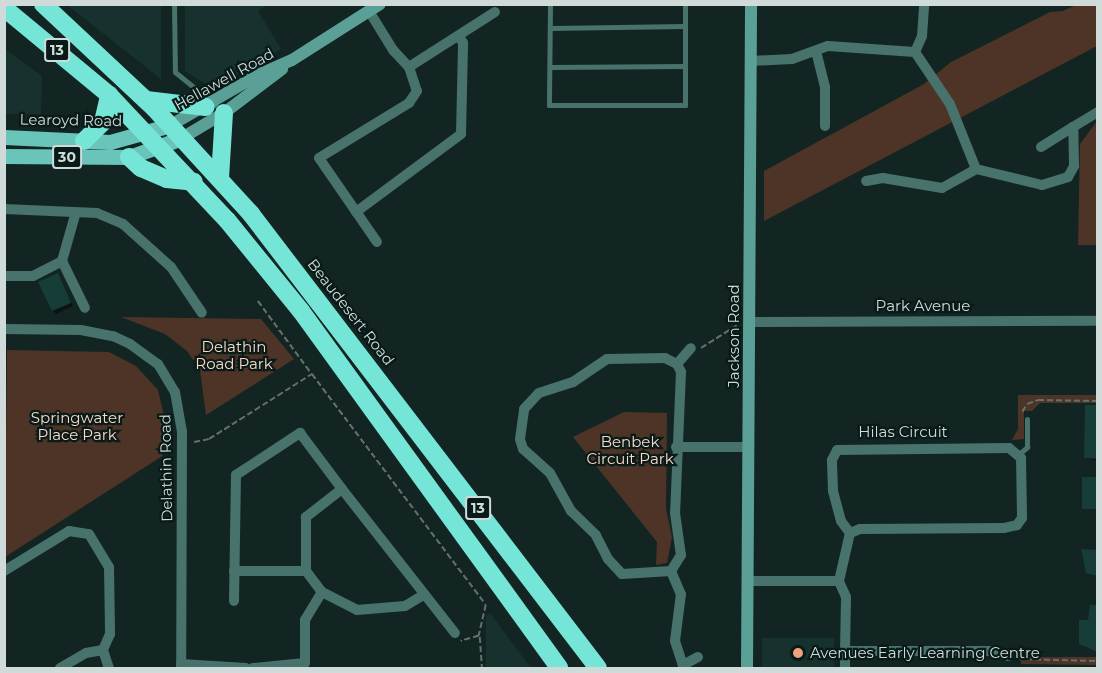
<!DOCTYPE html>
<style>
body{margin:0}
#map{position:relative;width:1102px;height:673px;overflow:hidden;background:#132522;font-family:Montserrat,sans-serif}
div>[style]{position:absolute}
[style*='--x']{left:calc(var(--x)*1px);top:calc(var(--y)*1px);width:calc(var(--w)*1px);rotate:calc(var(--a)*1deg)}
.built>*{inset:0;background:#16312e}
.green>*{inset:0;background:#4d3427}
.shadow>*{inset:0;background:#0007}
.building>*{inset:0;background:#163d38}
.path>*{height:1.5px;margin-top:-0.75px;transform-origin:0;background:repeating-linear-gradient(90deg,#62716e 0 6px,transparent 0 9px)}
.lane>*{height:5px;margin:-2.5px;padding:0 2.5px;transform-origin:2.5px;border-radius:2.5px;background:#48726c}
.street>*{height:10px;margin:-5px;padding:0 5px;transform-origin:5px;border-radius:5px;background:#48726c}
.secondary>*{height:12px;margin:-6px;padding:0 6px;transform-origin:6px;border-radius:6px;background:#5ba097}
.primary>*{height:15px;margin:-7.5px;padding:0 7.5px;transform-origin:7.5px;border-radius:7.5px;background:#69c4b9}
.highway>*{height:18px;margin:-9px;padding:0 9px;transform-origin:9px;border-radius:9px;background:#75e5d8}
.dots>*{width:16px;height:16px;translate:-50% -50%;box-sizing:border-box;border:3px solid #091b19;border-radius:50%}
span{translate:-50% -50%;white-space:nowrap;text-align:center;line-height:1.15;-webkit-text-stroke:4.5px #091b19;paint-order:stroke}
.shield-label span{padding:2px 4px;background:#091b19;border:2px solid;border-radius:4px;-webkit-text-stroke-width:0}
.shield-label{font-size:14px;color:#d0dbd9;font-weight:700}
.street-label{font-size:15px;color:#d0dbd9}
.park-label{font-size:15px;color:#fcd9c8}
.poi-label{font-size:15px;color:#d0dbd9}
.left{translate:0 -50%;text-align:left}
.frame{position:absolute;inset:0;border:6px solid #d0dbd9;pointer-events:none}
</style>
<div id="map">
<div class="built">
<div style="clip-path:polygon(67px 5px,161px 5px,161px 79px)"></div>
<div style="clip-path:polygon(185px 5px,267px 5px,258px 11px,281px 49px,219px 88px,209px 86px,185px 71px)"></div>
<div style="clip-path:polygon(5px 49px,42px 76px,41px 114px,5px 114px)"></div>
<div style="clip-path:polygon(490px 613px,531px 668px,486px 668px,486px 615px)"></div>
<div style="clip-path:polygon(762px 638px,834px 638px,834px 668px,762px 668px)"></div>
</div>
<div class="green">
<div style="clip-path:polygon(1076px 5px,1097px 5px,1097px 46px,764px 221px,764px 171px,924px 84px,951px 62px,1050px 12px,1063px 11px)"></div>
<div style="clip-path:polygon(1097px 121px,1097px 245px,1078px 245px,1080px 144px)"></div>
<div style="clip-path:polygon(121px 317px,261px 319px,294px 359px,206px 415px,200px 370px,187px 351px,165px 334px)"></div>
<div style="clip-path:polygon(7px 350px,109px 352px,136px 366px,158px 390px,165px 420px,167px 453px,5px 557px)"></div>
<div style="clip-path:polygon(1018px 395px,1097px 395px,1097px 403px,1040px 403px,1032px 411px,1024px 411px,1024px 439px,1012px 440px,1018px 429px)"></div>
<div style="clip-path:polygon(624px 412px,667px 413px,666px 509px,672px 537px,667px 563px,656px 565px,657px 542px,573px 437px)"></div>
<div style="clip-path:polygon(1021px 657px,1097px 657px,1097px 665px,1021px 664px)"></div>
</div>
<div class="shadow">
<div style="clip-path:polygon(57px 275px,73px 306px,56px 314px,53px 311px)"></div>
<div style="clip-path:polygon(1098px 406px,1098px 461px,1086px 458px)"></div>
</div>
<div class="building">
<div style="clip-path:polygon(58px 273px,71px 303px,52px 311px,38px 282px)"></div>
<div style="clip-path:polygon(1085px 405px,1098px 405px,1098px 459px,1084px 458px)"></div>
<div style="clip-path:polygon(1082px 477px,1098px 477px,1098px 509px,1082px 509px)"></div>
<div style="clip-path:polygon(1081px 549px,1098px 550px,1098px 576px,1086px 573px)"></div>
<div style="clip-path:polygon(1090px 605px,1098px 605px,1098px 652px,1079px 644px,1079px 620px,1088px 620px)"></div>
</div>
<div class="path">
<div style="--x:258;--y:301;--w:89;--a:53.6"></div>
<div style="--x:701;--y:348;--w:45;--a:-32.3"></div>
<div style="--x:1022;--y:412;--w:9;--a:-58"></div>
<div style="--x:1027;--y:404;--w:12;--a:-20"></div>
<div style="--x:1038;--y:400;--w:60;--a:1"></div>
<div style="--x:194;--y:442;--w:15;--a:-11"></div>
<div style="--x:209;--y:439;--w:122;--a:-32.3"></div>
<div style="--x:312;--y:374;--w:289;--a:53"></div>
<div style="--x:486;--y:605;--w:32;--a:103"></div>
<div style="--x:479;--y:636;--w:19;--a:164"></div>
<div style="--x:480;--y:637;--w:31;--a:86"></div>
<div style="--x:1017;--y:659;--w:81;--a:1.4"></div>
</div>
<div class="lane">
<div style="--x:174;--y:4;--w:68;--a:89.2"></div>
<div style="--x:175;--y:72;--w:62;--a:39.1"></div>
<div style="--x:550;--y:4;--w:101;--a:90.6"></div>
<div style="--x:549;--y:105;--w:136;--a:0"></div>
<div style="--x:685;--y:105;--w:101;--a:-90"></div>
<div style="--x:550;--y:28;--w:135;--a:-0.8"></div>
<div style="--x:550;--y:67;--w:135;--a:-0.4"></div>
<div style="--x:1019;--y:454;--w:11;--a:-41"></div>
<div style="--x:1027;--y:447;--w:28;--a:-90"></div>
</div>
<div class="street">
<div style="--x:369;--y:11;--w:46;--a:58.4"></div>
<div style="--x:393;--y:50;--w:23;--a:47"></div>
<div style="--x:409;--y:67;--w:25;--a:72"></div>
<div style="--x:417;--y:91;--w:14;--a:124"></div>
<div style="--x:409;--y:103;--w:105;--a:148.6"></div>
<div style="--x:319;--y:158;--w:102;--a:55.4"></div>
<div style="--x:816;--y:51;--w:37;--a:76"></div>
<div style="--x:825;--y:87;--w:39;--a:90"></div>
<div style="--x:915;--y:52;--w:17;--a:-66"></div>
<div style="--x:922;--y:36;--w:32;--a:-86"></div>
<div style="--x:751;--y:61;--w:41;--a:-2.8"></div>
<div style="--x:792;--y:59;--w:38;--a:-20"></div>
<div style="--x:828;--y:46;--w:87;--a:3.9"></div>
<div style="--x:915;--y:52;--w:63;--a:56.1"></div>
<div style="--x:950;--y:104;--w:70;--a:68.2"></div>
<div style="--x:976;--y:169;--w:68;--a:13.6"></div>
<div style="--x:1042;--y:185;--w:27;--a:-17"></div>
<div style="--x:1068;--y:177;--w:13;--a:-61"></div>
<div style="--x:1074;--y:166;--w:39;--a:-91"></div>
<div style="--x:1073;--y:127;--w:29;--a:-31"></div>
<div style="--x:409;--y:67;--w:102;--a:-32.6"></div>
<div style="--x:1041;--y:147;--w:38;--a:-32"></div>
<div style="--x:866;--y:181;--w:17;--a:-10"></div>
<div style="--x:883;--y:178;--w:60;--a:9.6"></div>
<div style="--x:942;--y:188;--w:39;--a:-29"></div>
<div style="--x:4;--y:209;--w:93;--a:2.5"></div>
<div style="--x:97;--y:213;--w:28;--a:23"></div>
<div style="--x:123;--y:224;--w:64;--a:41.9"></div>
<div style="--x:171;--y:267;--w:55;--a:56"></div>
<div style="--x:356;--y:212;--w:131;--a:-36.6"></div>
<div style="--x:461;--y:134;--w:91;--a:-88.7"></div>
<div style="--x:463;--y:43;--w:8;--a:-120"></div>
<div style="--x:62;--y:261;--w:52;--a:63.9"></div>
<div style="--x:4;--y:276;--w:29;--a:0"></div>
<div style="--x:33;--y:276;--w:33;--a:-27"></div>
<div style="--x:62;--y:261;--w:51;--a:-74.1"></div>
<div style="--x:749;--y:322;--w:349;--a:-0.2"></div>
<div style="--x:4;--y:329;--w:77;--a:0.7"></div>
<div style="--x:81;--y:330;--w:33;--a:11"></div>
<div style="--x:113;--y:336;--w:19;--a:25"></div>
<div style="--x:130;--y:344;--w:34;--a:36"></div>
<div style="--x:158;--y:364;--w:33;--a:59"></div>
<div style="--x:175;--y:392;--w:40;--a:80"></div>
<div style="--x:182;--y:431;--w:237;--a:90.2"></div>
<div style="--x:665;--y:358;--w:13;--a:27"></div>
<div style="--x:677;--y:364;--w:9;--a:63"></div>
<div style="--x:681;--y:372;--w:141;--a:92.4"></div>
<div style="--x:675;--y:513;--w:42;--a:81.9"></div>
<div style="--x:681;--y:555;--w:19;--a:122"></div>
<div style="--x:671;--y:571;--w:49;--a:176.5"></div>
<div style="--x:622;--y:574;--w:21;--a:-133"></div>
<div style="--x:608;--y:559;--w:27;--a:-117"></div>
<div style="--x:596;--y:535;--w:35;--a:-136"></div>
<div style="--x:571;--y:511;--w:43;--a:-118.9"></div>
<div style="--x:550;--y:473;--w:36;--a:-138"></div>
<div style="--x:523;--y:449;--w:10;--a:-107"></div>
<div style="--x:520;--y:439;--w:30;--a:-82"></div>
<div style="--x:524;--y:409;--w:22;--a:-47"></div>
<div style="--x:539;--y:393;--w:36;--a:-18"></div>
<div style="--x:573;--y:382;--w:41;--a:-34.1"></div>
<div style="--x:607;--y:359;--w:58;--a:-1"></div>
<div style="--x:677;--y:364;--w:21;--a:-49"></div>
<div style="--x:676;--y:447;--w:72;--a:0"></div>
<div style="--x:342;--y:489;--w:183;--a:51.9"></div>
<div style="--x:4;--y:571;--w:76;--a:-31.6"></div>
<div style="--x:69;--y:531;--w:20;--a:9"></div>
<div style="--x:89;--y:534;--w:39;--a:59"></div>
<div style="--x:109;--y:567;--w:67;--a:89.1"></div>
<div style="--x:110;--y:634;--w:17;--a:114"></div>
<div style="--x:234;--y:571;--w:72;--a:0"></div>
<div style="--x:306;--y:571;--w:26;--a:53"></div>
<div style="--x:322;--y:592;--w:39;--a:27"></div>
<div style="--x:357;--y:610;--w:48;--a:-4.8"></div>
<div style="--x:405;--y:606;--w:21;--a:-31"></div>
<div style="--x:671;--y:571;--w:25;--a:67"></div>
<div style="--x:681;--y:594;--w:47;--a:97.3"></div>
<div style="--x:675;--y:641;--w:25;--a:72"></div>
<div style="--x:748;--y:581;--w:91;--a:0"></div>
<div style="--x:234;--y:601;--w:126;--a:-89.1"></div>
<div style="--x:236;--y:475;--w:77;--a:-33.3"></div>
<div style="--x:300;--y:433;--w:70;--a:53.1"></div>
<div style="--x:342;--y:489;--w:46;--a:142.1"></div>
<div style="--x:306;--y:517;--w:54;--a:90"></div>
<div style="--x:845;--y:651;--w:54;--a:-88.9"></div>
<div style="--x:846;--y:597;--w:17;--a:-114"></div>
<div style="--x:839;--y:581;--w:49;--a:-77.1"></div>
<div style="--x:850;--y:533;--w:15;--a:-127"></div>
<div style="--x:841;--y:521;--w:31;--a:-105"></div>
<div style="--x:833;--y:491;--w:31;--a:-92"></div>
<div style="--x:832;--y:460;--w:11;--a:-63"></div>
<div style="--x:837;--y:450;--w:172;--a:-0.7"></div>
<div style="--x:1009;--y:448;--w:16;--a:40"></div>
<div style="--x:1021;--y:458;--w:60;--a:89"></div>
<div style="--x:1022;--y:518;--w:9;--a:126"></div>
<div style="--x:1017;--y:525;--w:13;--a:167"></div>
<div style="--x:1004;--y:528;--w:144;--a:179.6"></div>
<div style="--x:860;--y:529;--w:11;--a:158"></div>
<div style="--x:181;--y:664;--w:65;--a:3.5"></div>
<div style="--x:60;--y:668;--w:30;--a:-30"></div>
<div style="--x:86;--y:653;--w:17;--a:-10"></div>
<div style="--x:103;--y:650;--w:19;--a:72"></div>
<div style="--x:253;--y:668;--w:52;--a:-5.5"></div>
<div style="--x:305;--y:663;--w:43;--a:-90"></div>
<div style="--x:305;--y:620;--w:33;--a:-59"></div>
<div style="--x:685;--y:668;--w:4;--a:-124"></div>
<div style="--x:683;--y:665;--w:17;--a:-28"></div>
<div style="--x:845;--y:668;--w:17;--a:-90"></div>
<div style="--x:845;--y:651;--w:148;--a:0"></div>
<div style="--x:993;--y:651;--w:16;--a:18"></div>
</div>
<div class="secondary">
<div style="--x:171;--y:125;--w:100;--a:-29.9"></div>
<div style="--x:258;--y:75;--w:37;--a:-24"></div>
<div style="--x:292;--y:60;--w:104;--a:-32.5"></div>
<div style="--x:182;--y:138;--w:49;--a:-30.8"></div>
<div style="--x:224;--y:113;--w:73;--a:-37.2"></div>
<div style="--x:747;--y:668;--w:664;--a:-89.65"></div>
</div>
<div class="primary">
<div style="--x:4;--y:137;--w:106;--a:2.7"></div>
<div style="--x:110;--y:142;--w:63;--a:-15.6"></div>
<div style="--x:4;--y:156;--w:125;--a:0.5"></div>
<div style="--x:129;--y:157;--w:56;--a:-19.7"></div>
</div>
<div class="highway">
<div style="--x:43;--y:4;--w:152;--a:43.1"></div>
<div style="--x:154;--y:108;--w:144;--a:47.5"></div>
<div style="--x:251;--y:214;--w:571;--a:52.61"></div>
<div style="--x:4;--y:8;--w:136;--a:39.6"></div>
<div style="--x:109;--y:95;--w:172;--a:46.7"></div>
<div style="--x:227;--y:220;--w:117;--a:50.9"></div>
<div style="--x:301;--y:311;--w:440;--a:54.1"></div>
<div style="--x:146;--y:100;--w:60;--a:6.7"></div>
<div style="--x:84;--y:141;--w:27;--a:-45"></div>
<div style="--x:103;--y:122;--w:28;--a:-77"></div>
<div style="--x:129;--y:157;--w:16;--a:43"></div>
<div style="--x:141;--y:168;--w:28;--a:23"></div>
<div style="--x:167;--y:179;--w:27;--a:6"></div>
<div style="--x:220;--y:178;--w:65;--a:-86.5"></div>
</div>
<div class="dots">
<div style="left:798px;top:653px;background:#f0a27a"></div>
</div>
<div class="shield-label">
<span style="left:57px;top:50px">13</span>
<span style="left:67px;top:157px">30</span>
<span style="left:478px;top:508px">13</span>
</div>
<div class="street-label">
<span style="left:224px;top:79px;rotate:-29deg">Hellawell Road</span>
<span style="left:71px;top:120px;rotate:1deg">Learoyd Road</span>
<span style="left:923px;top:306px">Park Avenue</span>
<span style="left:351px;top:312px;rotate:52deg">Beaudesert Road</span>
<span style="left:734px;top:336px;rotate:-90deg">Jackson Road</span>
<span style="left:903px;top:432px">Hilas Circuit</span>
<span style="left:166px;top:468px;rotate:-91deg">Delathin Road</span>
</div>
<div class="park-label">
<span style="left:234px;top:355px">Delathin<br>Road Park</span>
<span style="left:77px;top:426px">Springwater<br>Place Park</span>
<span style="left:630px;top:450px">Benbek<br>Circuit Park</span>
</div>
<div class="poi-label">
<span class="left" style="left:810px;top:653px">Avenues Early Learning Centre</span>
</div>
<div class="frame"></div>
</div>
